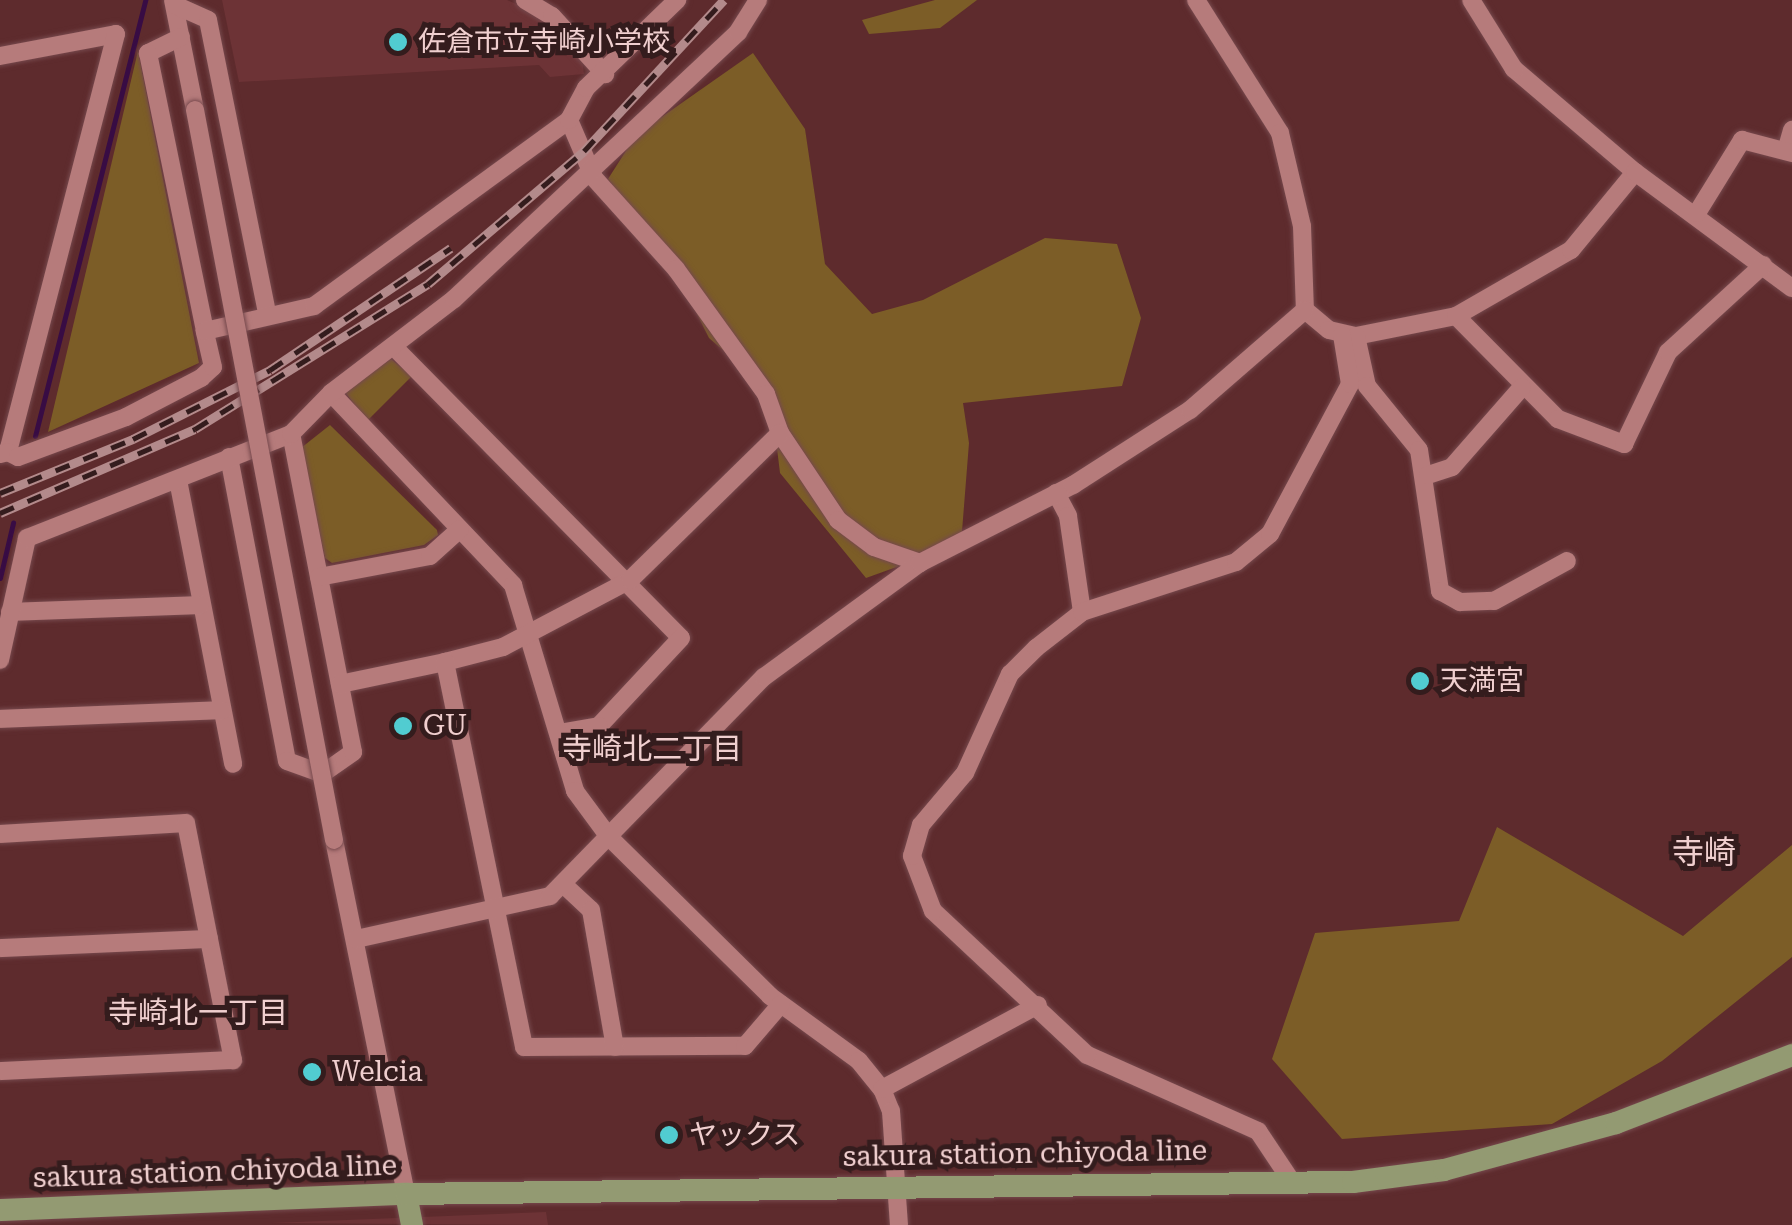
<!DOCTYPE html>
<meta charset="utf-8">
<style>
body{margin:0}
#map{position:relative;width:1792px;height:1225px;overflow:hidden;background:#5e2b2d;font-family:"Roboto Serif","Noto Sans JP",serif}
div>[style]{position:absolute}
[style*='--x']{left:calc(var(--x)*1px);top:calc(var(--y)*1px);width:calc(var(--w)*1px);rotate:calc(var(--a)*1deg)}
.built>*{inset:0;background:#6d3336}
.green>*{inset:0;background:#7c5d27}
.stream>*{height:5px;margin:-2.5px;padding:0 2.5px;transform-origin:2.5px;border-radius:2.5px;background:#380c44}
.roads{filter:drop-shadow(0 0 2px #76494d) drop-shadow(0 0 2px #76494d)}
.minor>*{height:18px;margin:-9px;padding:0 9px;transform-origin:9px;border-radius:9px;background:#b67b7b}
.major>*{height:22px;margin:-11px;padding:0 11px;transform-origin:11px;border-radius:11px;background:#939a72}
.rail>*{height:9px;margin-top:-4.5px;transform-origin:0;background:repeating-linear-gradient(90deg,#341c1d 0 15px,#b38a8b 0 30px);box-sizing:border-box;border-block:2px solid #b38a8b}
.bridges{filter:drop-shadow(0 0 2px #76494d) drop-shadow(0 0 2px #76494d)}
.minor-bridge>*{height:18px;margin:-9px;padding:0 9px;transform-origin:9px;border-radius:9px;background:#b67b7b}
.dots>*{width:28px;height:28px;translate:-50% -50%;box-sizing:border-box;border:5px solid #341c1d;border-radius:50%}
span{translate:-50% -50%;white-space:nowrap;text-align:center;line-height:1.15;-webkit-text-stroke:10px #341c1d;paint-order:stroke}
.poi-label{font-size:28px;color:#f0cfcf}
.left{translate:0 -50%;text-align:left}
.street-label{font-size:28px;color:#f0cfcf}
.neighbourhood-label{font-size:30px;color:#f0cfcf}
.quarter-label{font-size:32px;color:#f0cfcf}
</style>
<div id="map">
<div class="built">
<div style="clip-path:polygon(222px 0,507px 0,542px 15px,582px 59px,584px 74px,550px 77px,539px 65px,239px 82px)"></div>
<div style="clip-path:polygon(546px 1212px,548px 1225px,271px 1223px)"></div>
</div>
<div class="green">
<div style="clip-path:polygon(935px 0,977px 0,940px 28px,869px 34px,862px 20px)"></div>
<div style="clip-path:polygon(138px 51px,199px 363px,48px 432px)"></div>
<div style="clip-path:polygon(753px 53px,805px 129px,825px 264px,872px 314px,923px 300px,1045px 238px,1117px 244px,1141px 318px,1122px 386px,963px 403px,969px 443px,961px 544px,866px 578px,780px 473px,770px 391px,709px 338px,672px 264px,608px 179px,636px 135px)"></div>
<div style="clip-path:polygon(391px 359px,412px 376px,367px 421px,345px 392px)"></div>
<div style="clip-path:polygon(330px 425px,437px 530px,438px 535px,424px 545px,332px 563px,325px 558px,301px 448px)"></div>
<div style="clip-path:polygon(1497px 827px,1683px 936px,1792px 845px,1792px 957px,1662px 1061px,1552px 1124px,1342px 1139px,1272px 1059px,1315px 933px,1459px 921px)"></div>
</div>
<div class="stream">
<div style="--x:35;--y:436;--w:450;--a:-75.8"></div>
<div style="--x:0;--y:578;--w:57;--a:-76.7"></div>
</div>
<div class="roads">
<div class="minor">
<div style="--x:173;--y:0;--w:112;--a:78.7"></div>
<div style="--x:525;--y:0;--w:31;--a:31"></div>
<div style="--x:552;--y:16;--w:79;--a:47.6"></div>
<div style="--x:1196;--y:0;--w:157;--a:57.7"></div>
<div style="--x:1280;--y:133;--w:96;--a:76.7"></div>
<div style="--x:1302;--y:226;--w:84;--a:88"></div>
<div style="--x:1305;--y:310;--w:31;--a:40"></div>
<div style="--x:1329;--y:330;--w:28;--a:13"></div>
<div style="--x:1356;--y:336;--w:102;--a:-11.3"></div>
<div style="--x:1456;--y:316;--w:133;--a:-29.9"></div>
<div style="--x:1571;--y:250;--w:101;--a:-50.6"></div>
<div style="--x:1635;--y:172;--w:159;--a:-139.6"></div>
<div style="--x:1514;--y:69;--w:81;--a:-121.9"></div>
<div style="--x:175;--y:5;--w:36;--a:24"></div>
<div style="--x:208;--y:20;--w:298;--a:78.6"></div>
<div style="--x:181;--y:37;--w:37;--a:154"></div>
<div style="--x:148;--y:53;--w:284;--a:78.4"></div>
<div style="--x:0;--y:56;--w:118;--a:-10.7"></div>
<div style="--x:116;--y:34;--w:432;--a:104.5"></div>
<div style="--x:8;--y:452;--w:8;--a:166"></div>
<div style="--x:569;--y:120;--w:63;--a:66.7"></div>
<div style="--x:594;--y:178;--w:122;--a:48"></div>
<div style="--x:676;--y:269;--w:154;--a:54.2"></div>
<div style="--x:766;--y:394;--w:41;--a:70.3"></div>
<div style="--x:780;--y:433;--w:105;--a:56.3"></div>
<div style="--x:838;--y:520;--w:45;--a:36.9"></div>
<div style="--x:874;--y:547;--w:49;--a:19.2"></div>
<div style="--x:1786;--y:151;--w:22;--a:-74"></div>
<div style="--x:1635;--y:172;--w:195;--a:36.5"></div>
<div style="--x:1697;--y:213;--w:86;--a:-58.3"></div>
<div style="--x:1742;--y:140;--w:52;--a:14.6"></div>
<div style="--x:1456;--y:316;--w:145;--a:45.3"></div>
<div style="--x:1558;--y:419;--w:71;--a:20.7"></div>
<div style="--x:1624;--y:444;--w:102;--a:-64.4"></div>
<div style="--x:1668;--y:352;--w:129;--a:-42.5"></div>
<div style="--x:1356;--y:336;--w:51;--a:77.6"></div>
<div style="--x:1367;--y:386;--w:82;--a:50.9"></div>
<div style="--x:1419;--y:450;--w:143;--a:81.5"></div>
<div style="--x:1440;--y:591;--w:23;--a:29"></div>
<div style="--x:1460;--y:602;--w:34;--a:-2"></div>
<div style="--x:1494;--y:601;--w:83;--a:-28.7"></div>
<div style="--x:395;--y:348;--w:407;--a:45.4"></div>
<div style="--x:681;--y:638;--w:120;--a:133"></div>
<div style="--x:599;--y:726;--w:41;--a:170.1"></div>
<div style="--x:331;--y:393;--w:265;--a:46.5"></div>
<div style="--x:513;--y:585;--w:215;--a:73.2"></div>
<div style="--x:575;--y:791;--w:57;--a:53.5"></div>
<div style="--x:609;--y:837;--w:226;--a:44.6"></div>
<div style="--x:770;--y:996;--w:110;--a:36.1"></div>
<div style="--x:859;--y:1061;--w:36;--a:51"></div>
<div style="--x:882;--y:1089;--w:24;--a:68"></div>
<div style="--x:891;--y:1111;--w:114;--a:86"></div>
<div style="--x:8;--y:452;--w:11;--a:27"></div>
<div style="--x:18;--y:457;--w:115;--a:-20.3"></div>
<div style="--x:126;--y:417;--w:85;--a:-27.5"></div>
<div style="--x:201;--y:378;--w:16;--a:-43"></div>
<div style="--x:213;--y:367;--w:37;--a:-103"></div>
<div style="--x:205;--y:331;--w:112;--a:-12.9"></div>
<div style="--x:314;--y:306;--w:316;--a:-36.1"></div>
<div style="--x:569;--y:120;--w:36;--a:-62"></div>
<div style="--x:586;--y:88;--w:127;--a:-44"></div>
<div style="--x:229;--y:457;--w:309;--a:79.2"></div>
<div style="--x:287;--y:761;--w:37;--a:20"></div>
<div style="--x:322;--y:774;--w:38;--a:-35"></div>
<div style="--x:353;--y:752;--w:324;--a:-101"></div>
<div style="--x:1428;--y:475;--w:25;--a:-18"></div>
<div style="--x:1452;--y:467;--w:106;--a:-48.8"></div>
<div style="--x:178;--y:480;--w:289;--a:79"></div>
<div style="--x:1056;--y:493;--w:26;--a:62"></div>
<div style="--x:1068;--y:516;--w:97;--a:81.7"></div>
<div style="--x:319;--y:577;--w:113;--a:-10.7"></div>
<div style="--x:430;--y:556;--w:40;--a:-42"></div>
<div style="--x:10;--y:612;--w:190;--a:-2.1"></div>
<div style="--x:0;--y:660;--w:125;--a:-77.5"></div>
<div style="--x:27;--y:538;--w:284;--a:-21.5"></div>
<div style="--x:291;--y:434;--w:57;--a:-45.7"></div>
<div style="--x:331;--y:393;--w:155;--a:-37.4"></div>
<div style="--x:454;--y:299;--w:390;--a:-43.2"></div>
<div style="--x:738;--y:32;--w:38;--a:-58"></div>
<div style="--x:445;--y:662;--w:60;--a:-14.5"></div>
<div style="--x:503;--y:647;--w:144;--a:-27.8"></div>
<div style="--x:630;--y:580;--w:210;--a:-44.4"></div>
<div style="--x:340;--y:684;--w:107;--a:-11.8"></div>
<div style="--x:445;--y:662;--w:393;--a:78.4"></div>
<div style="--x:524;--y:1047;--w:221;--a:-0.3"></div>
<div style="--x:745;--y:1046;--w:55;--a:-49.4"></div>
<div style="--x:0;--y:719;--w:222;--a:-2.3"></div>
<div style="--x:0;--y:834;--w:186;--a:-3.4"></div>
<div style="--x:186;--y:823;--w:242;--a:78.8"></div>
<div style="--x:233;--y:1060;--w:233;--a:177.3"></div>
<div style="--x:334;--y:840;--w:361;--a:78.5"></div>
<div style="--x:563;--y:884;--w:38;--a:43"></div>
<div style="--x:591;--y:910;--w:139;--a:80.1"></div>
<div style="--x:356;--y:939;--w:199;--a:-12.5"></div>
<div style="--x:550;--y:896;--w:306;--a:-45.7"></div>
<div style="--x:764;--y:677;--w:193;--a:-36.2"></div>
<div style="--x:920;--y:563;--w:172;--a:-27"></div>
<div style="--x:1073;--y:485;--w:139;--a:-32.7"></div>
<div style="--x:1190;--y:410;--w:152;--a:-41"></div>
<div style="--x:0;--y:948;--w:209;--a:-2.5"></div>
<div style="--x:882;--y:1089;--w:177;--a:-28.3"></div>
<div style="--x:1292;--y:1182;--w:61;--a:-123.7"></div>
<div style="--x:1258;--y:1131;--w:187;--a:-156"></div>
<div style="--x:1087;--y:1055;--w:211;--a:-136.9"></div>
<div style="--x:933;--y:911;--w:59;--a:-110.9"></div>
<div style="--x:912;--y:856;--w:32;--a:-74"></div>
<div style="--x:921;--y:825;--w:68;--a:-49.8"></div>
<div style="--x:965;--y:773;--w:109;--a:-65.6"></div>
<div style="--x:1010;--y:674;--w:37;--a:-45"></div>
<div style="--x:1036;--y:648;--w:58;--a:-38"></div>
<div style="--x:1082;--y:612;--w:162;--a:-18"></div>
<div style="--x:1236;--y:562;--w:44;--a:-39.5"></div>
<div style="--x:1270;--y:534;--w:170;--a:-61.9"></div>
<div style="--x:1350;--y:384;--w:50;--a:-99.3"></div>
</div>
<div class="major">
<div style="--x:406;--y:1194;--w:32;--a:79"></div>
<div style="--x:0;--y:1210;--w:406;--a:-2.3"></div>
<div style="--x:406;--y:1194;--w:947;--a:-0.73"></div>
<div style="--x:1353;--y:1182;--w:92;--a:-7.5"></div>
<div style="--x:1444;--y:1170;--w:178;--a:-15.3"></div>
<div style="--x:1616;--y:1123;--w:189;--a:-21.1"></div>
</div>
</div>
<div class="rail">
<div style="--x:0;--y:493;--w:144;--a:-22.1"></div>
<div style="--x:133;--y:439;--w:153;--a:-26.7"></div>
<div style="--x:270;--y:370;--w:218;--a:-34"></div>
<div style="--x:0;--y:513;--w:212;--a:-23.3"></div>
<div style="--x:195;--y:429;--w:274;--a:-31.9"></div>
<div style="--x:428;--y:284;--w:205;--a:-40.4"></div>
<div style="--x:584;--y:151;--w:206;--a:-47.2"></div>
</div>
<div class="bridges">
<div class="minor-bridge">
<div style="--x:195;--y:110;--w:743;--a:79.22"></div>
</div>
</div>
<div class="dots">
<div style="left:398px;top:42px;background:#51ccd1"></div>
<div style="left:1420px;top:681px;background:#51ccd1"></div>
<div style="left:403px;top:726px;background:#51ccd1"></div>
<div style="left:312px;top:1072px;background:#51ccd1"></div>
<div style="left:669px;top:1135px;background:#51ccd1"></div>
</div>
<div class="poi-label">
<span class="left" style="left:418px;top:42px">佐倉市立寺崎小学校</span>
<span class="left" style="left:1440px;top:681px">天満宮</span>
<span class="left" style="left:423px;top:726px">GU</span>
<span class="left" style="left:332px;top:1072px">Welcia</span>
<span class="left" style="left:689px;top:1135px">ヤックス</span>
</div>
<div class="street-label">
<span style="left:1025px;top:1154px;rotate:-1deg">sakura station chiyoda line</span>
<span style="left:215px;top:1172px;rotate:-2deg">sakura station chiyoda line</span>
</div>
<div class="neighbourhood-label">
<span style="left:652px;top:749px">寺崎北二丁目</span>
<span style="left:198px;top:1013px">寺崎北一丁目</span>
</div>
<div class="quarter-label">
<span style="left:1704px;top:852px">寺崎</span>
</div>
</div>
